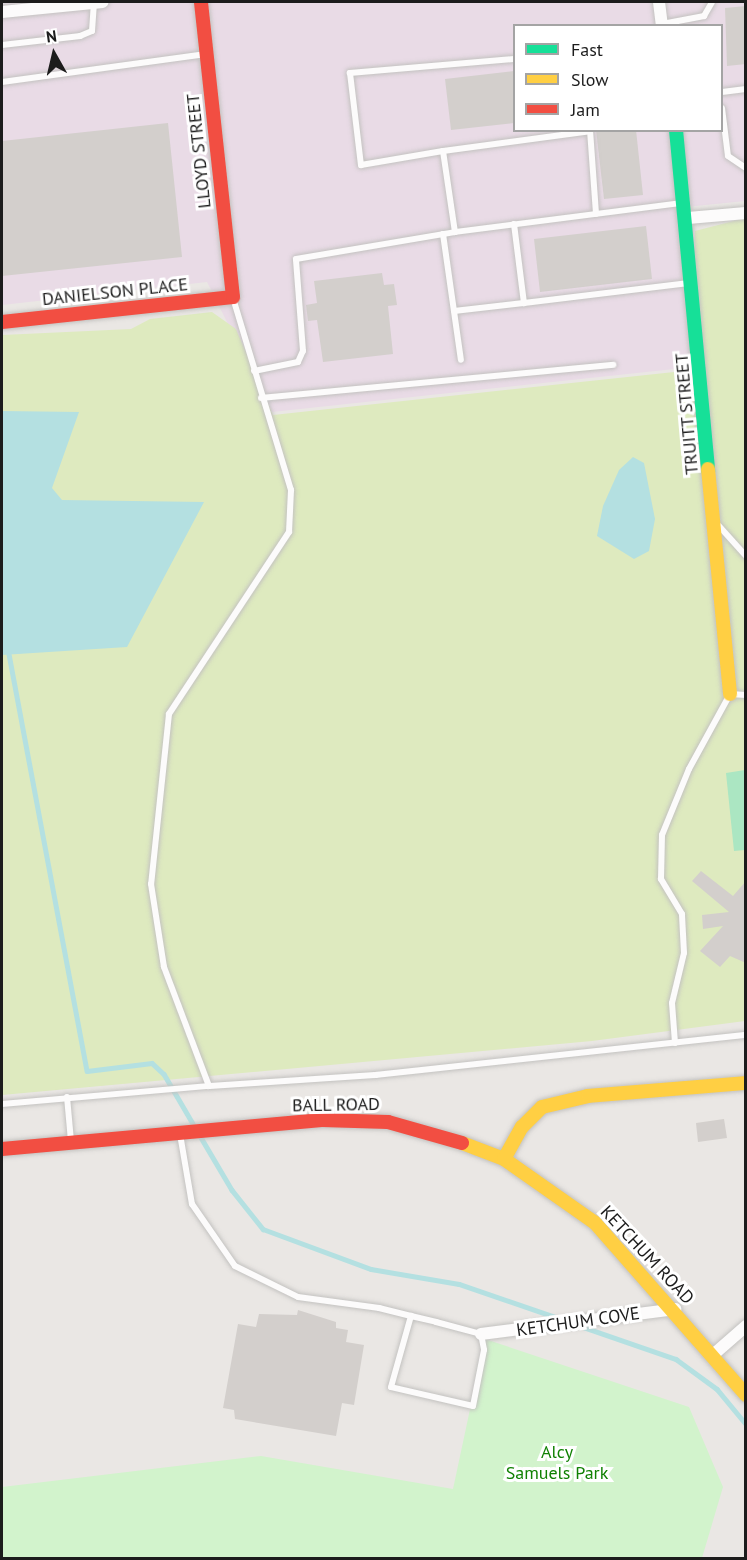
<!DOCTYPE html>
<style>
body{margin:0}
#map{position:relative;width:747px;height:1560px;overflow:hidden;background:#eae7e4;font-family:"PT Sans",sans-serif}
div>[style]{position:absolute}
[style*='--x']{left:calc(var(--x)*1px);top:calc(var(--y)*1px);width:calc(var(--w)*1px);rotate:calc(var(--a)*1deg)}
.industrial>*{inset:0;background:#e9dbe6}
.grass>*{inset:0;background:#deeabf}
.park>*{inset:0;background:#d2f3cc}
.pitch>*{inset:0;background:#abe6c2}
.water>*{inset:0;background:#b4e0e1}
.stream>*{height:4.5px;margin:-2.25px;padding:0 2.25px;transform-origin:2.25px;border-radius:2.25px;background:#b4e0e1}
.building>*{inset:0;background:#d3cfcc}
.roads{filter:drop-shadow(0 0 2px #c3c2c0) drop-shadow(0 0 2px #c3c2c0)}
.lane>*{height:6px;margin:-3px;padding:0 3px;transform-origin:3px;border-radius:3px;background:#fcfbfb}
.street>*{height:12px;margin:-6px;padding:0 6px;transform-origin:6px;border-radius:6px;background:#fcfbfb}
.fast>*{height:14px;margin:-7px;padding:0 7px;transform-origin:7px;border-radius:7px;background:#16e098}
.slow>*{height:14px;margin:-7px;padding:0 7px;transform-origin:7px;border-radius:7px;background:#ffcf43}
.jam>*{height:14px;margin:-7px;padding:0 7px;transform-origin:7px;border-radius:7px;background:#f24e42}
span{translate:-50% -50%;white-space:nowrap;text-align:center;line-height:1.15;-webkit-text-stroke:6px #fff;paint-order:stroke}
.street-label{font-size:18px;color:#1c1c1c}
.park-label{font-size:18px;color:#108103}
.frame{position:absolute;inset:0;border:3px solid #1c1c1c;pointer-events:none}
.legend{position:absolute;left:513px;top:24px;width:210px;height:108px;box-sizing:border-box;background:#fff;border:2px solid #a4a4a4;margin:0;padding:8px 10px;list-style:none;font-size:18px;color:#1c1c1c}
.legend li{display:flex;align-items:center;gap:12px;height:30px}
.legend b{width:30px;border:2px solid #a4a4a4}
.north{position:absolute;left:24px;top:24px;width:60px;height:60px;-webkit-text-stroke:4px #fff;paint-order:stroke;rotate:352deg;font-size:16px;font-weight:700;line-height:24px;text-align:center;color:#1c1c1c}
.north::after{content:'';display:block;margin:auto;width:21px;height:27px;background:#1c1c1c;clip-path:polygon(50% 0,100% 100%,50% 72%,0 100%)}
</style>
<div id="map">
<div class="industrial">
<div style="clip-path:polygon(evenodd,2px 2px,745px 2px,745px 201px,676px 208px,693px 367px,272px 412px,207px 282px,2px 305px,2px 2px,514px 26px,722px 26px,722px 130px,514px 130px,514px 26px)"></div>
</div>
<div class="grass">
<div style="clip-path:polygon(745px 218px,745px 1021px,592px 1041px,2px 1095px,2px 335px,131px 329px,150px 319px,212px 312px,236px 329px,273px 415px,693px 370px,695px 231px)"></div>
</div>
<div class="park">
<div style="clip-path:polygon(485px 1339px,689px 1407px,723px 1487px,702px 1558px,2px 1558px,2px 1487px,261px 1456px,453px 1489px)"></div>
</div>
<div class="pitch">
<div style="clip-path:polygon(745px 770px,745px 850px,734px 851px,726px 773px)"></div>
</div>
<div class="water">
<div style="clip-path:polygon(2px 411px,79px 412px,52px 488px,62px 500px,204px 502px,127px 647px,2px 655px)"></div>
<div style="clip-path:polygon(633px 457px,644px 463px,655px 519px,649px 551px,634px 559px,597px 536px,603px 506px,619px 470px)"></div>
</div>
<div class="stream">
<div style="--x:9;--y:654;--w:424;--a:79.4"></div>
<div style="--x:87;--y:1071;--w:65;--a:-7"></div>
<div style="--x:152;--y:1063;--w:16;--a:43"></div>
<div style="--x:164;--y:1074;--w:61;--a:59.7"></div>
<div style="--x:199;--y:1134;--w:65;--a:59.5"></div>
<div style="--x:232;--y:1190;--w:50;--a:51.5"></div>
<div style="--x:263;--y:1229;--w:115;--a:20.3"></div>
<div style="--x:371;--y:1269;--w:89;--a:9.7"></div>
<div style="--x:459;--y:1284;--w:111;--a:18.9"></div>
<div style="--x:580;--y:1326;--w:102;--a:19"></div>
<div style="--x:676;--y:1359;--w:51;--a:36.2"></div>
<div style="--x:717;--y:1389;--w:45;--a:50.4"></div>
</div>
<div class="building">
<div style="clip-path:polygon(746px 6px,746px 64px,727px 66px,725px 8px)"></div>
<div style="clip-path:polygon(514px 71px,514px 123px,451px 130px,445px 79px)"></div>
<div style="clip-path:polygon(168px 123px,182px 257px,2px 276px,2px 141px)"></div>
<div style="clip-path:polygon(596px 130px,636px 130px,643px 195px,604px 199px)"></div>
<div style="clip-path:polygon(646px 226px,652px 279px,540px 292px,534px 239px)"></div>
<div style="clip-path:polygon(382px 273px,384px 285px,394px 284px,397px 305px,388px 306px,393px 354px,323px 362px,317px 320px,308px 321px,306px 305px,317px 303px,314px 281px)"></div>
<div style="clip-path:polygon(701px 871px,733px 896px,746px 881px,746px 963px,730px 956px,720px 967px,700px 951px,723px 926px,703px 929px,702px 915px,729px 912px,692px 881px)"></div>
<div style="clip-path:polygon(724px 1119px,727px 1138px,698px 1142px,696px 1123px)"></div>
<div style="clip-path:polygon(298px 1310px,336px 1322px,336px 1328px,348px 1330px,346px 1342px,364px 1345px,354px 1405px,342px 1403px,336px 1436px,235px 1419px,234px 1410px,223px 1408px,238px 1324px,256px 1327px,259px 1314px,297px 1315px)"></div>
</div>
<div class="roads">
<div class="lane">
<div style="--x:662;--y:24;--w:43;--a:-10.8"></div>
<div style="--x:704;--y:16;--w:16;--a:-60"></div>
<div style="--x:2;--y:45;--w:79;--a:-6.6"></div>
<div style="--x:80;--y:36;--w:13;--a:-23"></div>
<div style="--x:92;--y:31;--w:29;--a:-86"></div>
<div style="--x:514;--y:59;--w:165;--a:175.1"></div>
<div style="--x:350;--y:73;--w:93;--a:83.2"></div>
<div style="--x:361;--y:165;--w:83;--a:-9.7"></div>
<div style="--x:443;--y:151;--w:82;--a:81.6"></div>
<div style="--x:455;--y:232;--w:228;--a:-7.3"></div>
<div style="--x:2;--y:82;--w:206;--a:-7.8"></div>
<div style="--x:722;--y:92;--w:24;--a:-7"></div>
<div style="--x:722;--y:108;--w:48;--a:82.9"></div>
<div style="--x:728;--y:156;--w:22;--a:34"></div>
<div style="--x:590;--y:130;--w:84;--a:85.9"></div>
<div style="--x:443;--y:151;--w:148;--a:-7.7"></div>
<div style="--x:514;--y:224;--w:80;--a:82.8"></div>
<div style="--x:524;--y:303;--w:166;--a:-6.9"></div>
<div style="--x:443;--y:234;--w:127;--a:81.9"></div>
<div style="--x:233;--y:298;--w:201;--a:73.2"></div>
<div style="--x:291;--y:490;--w:42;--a:92.7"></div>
<div style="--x:289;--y:532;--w:218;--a:123.4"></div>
<div style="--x:169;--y:714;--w:171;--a:96"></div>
<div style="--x:151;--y:884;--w:84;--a:81.1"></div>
<div style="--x:164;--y:967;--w:127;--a:69.3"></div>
<div style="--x:209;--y:1086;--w:167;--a:-3.8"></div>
<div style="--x:376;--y:1075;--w:372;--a:-6.2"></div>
<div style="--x:454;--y:311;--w:70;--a:-6.5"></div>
<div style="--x:254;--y:371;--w:45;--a:-11.6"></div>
<div style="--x:298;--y:362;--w:12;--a:-66"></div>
<div style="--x:303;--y:351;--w:92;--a:-94.4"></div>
<div style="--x:296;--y:259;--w:161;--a:-9.6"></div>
<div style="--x:261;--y:398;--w:354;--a:-5.4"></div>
<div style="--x:719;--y:526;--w:40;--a:48"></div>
<div style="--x:675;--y:1043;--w:40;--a:-94.3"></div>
<div style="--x:672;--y:1003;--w:51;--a:-76.5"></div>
<div style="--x:684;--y:953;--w:39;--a:-93"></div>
<div style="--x:682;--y:914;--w:41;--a:-121"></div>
<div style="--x:661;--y:879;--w:44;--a:-88.7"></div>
<div style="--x:662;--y:835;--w:71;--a:-67.8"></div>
<div style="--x:689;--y:769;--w:85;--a:-61.3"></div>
<div style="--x:730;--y:694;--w:16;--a:4"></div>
<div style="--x:67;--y:1097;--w:44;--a:84.8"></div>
<div style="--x:2;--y:1104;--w:208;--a:-5"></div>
<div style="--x:180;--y:1134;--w:71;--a:80.3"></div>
<div style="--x:192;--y:1204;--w:75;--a:55.3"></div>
<div style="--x:235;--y:1266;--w:70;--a:26.2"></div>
<div style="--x:298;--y:1297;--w:82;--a:7.7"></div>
<div style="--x:379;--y:1308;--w:33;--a:14"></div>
<div style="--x:411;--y:1316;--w:26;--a:13"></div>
<div style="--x:436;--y:1322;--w:47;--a:14.9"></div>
<div style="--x:481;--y:1334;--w:16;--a:79"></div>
<div style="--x:484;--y:1350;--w:57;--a:101.1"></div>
<div style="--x:473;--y:1406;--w:84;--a:-167"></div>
<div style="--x:391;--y:1387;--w:74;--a:-74.3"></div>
</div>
<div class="street">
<div style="--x:659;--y:2;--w:24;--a:83"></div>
<div style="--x:2;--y:12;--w:101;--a:-5.7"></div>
<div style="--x:688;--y:218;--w:58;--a:-4.9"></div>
<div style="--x:481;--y:1334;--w:196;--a:-7.3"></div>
<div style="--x:714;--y:1354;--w:43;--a:-41.2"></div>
</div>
<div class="fast">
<div style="--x:676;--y:130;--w:341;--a:84.6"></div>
</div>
<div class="slow">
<div style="--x:708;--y:469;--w:226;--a:84.4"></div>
<div style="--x:462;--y:1143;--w:45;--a:20.9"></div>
<div style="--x:504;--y:1159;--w:111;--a:35.1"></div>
<div style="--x:595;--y:1223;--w:229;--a:48.7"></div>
<div style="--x:504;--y:1159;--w:37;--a:-61"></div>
<div style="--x:522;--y:1127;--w:28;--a:-45"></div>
<div style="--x:542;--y:1107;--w:47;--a:-13.4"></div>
<div style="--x:588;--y:1096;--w:159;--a:-4.7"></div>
</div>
<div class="jam">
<div style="--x:2;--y:322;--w:232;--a:-6.2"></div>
<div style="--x:233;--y:297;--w:297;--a:-96.2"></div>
<div style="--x:2;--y:1149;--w:321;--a:-5.2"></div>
<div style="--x:322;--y:1120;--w:66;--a:1.7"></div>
<div style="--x:388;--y:1122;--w:77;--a:15.8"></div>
</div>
</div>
<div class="street-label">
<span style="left:199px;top:151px;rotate:-96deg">LLOYD STREET</span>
<span style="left:115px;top:292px;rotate:-6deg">DANIELSON PLACE</span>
<span style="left:687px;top:414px;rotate:-95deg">TRUITT STREET</span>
<span style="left:336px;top:1105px;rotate:-1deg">BALL ROAD</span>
<span style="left:647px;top:1255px;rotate:47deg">KETCHUM ROAD</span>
<span style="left:578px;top:1322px;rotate:-8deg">KETCHUM COVE</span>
</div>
<div class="park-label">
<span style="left:557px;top:1463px">Alcy<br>Samuels Park</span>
</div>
<div class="frame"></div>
<ul class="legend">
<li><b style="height:8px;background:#16e098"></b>Fast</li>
<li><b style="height:8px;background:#ffcf43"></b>Slow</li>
<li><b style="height:8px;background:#f24e42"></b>Jam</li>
</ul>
<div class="north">N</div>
</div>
